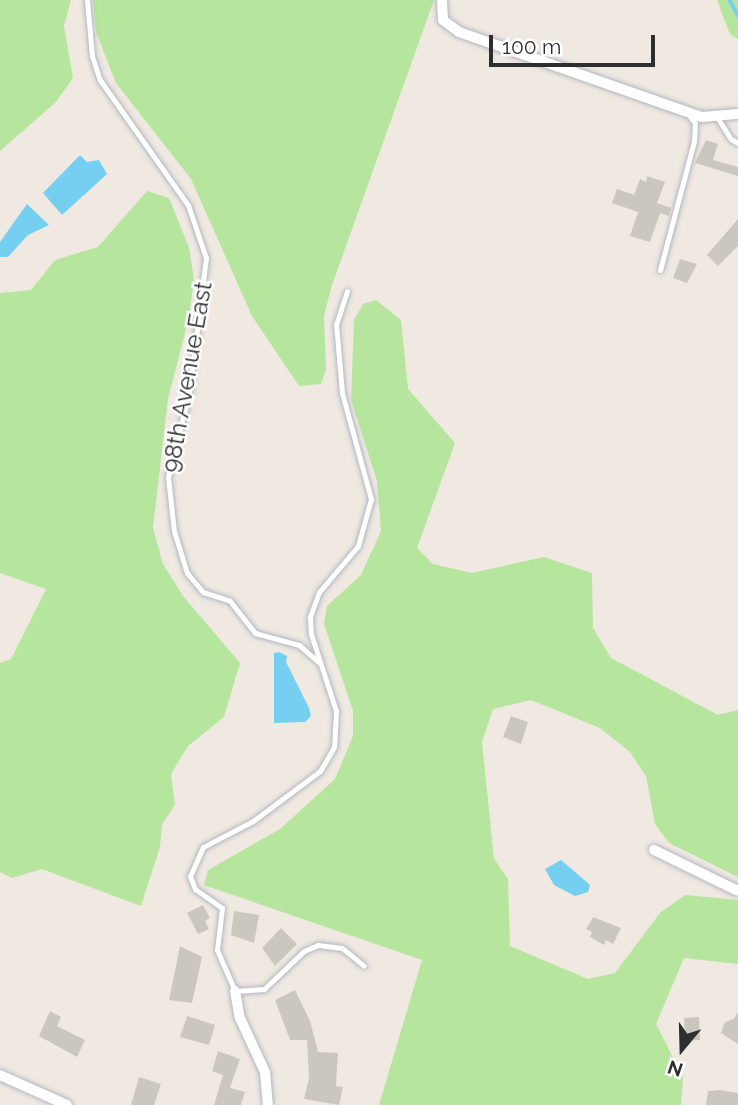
<!DOCTYPE html>
<style>
body{margin:0}
#map{position:relative;width:738px;height:1105px;overflow:hidden;background:#efe9e1;font-family:Raleway,sans-serif}
div>[style]{position:absolute}
[style*='--x']{left:calc(var(--x)*1px);top:calc(var(--y)*1px);width:calc(var(--w)*1px);rotate:calc(var(--a)*1deg)}
.green>*{inset:0;background:#b6e59e}
.water>*{inset:0;background:#75cff0}
.stream>*{height:3.5px;margin:-1.75px;padding:0 1.75px;transform-origin:1.75px;border-radius:1.75px;background:#75cff0}
.building>*{inset:0;background:#cbc7bf}
.roads{filter:drop-shadow(0 0 2px #b4b7c1) drop-shadow(0 0 2px #b4b7c1)}
.service>*{height:5px;margin:-2.5px;padding:0 2.5px;transform-origin:2.5px;border-radius:2.5px;background:#fff}
.minor>*{height:10px;margin:-5px;padding:0 5px;transform-origin:5px;border-radius:5px;background:#fff}
span{translate:-50% -50%;white-space:nowrap;text-align:center;line-height:1.15;-webkit-text-stroke:5px #fff;paint-order:stroke}
.street-label{font-size:24px;color:#2e2e2e}
.north{position:absolute;left:647px;top:1014px;width:70px;height:70px;-webkit-text-stroke:5px #fff;paint-order:stroke;rotate:199deg;font-size:19px;font-weight:700;line-height:28px;text-align:center;color:#2e2e2e}
.north::after{content:'';display:block;margin:auto;width:24px;height:32px;background:#2e2e2e;clip-path:polygon(50% 0,100% 100%,50% 72%,0 100%)}
.scale{position:absolute;left:489px;top:35px;width:166px;height:32px;box-sizing:border-box;border:4px solid #2e2e2e;border-top:0;padding-left:9px;font-size:21px;line-height:24px;white-space:nowrap;color:#2e2e2e;-webkit-text-stroke:5px #fff;paint-order:stroke}
</style>
<div id="map">
<div class="green">
<div style="clip-path:polygon(0 0,71px 0,64px 26px,73px 78px,55px 103px,0 151px)"></div>
<div style="clip-path:polygon(93px 0,434px 0,331px 288px,324px 316px,326px 369px,321px 384px,299px 386px,252px 316px,191px 179px,116px 83px,96px 32px)"></div>
<div style="clip-path:polygon(717px 0,738px 0,738px 39px,730px 34px)"></div>
<div style="clip-path:polygon(147px 191px,169px 198px,189px 248px,194px 279px,189px 317px,168px 399px,153px 528px,163px 564px,183px 596px,240px 663px,224px 717px,188px 746px,171px 774px,175px 805px,162px 824px,160px 847px,141px 906px,42px 869px,12px 878px,0 872px,0 663px,11px 659px,46px 589px,0 573px,0 293px,31px 290px,55px 260px,98px 247px)"></div>
<div style="clip-path:polygon(376px 300px,401px 320px,408px 389px,455px 443px,417px 548px,433px 564px,472px 573px,544px 557px,592px 573px,593px 628px,611px 658px,718px 715px,738px 710px,738px 877px,669px 843px,655px 824px,646px 776px,630px 752px,600px 728px,531px 700px,493px 709px,482px 742px,494px 859px,508px 879px,510px 946px,588px 979px,615px 973px,660px 913px,685px 895px,738px 900px,738px 964px,684px 958px,656px 1024px,683px 1077px,681px 1105px,379px 1105px,422px 960px,204px 885px,208px 870px,280px 829px,335px 779px,353px 736px,353px 711px,324px 624px,327px 606px,361px 575px,381px 531px,377px 481px,351px 400px,354px 320px,363px 304px)"></div>
</div>
<div class="water">
<div style="clip-path:polygon(80px 155px,87px 162px,99px 160px,107px 174px,62px 215px,43px 193px)"></div>
<div style="clip-path:polygon(27px 204px,49px 225px,28px 235px,8px 257px,0 257px,0 242px)"></div>
<div style="clip-path:polygon(279px 652px,287px 656px,286px 662px,309px 708px,311px 716px,305px 722px,274px 723px,274px 653px)"></div>
<div style="clip-path:polygon(561px 860px,590px 885px,588px 892px,575px 896px,554px 885px,545px 869px)"></div>
</div>
<div class="stream">
<div style="--x:730;--y:0;--w:17;--a:62"></div>
</div>
<div class="building">
<div style="clip-path:polygon(706px 140px,718px 144px,713px 160px,738px 167px,738px 176px,695px 163px)"></div>
<div style="clip-path:polygon(647px 176px,665px 182px,657px 203px,671px 208px,669px 216px,660px 213px,650px 242px,630px 236px,638px 212px,612px 203px,617px 189px,634px 195px,640px 179px,646px 182px)"></div>
<div style="clip-path:polygon(738px 219px,738px 246px,718px 266px,707px 255px)"></div>
<div style="clip-path:polygon(680px 259px,697px 264px,687px 283px,673px 278px)"></div>
<div style="clip-path:polygon(511px 716px,528px 722px,521px 744px,503px 737px)"></div>
<div style="clip-path:polygon(203px 905px,210px 918px,205px 921px,209px 929px,198px 934px,187px 913px)"></div>
<div style="clip-path:polygon(234px 911px,259px 915px,254px 943px,231px 935px)"></div>
<div style="clip-path:polygon(593px 917px,621px 928px,613px 944px,606px 940px,604px 945px,590px 937px,592px 932px,586px 929px)"></div>
<div style="clip-path:polygon(281px 928px,297px 944px,275px 966px,262px 948px)"></div>
<div style="clip-path:polygon(180px 946px,202px 957px,192px 1003px,169px 1000px)"></div>
<div style="clip-path:polygon(295px 990px,310px 1021px,318px 1052px,338px 1053px,336px 1086px,343px 1087px,339px 1105px,304px 1099px,309px 1078px,307px 1040px,290px 1040px,275px 1000px)"></div>
<div style="clip-path:polygon(50px 1011px,61px 1017px,57px 1026px,85px 1040px,77px 1057px,39px 1036px)"></div>
<div style="clip-path:polygon(737px 1013px,738px 1013px,738px 1044px,721px 1033px,725px 1022px,734px 1019px)"></div>
<div style="clip-path:polygon(187px 1016px,215px 1025px,209px 1045px,180px 1037px)"></div>
<div style="clip-path:polygon(699px 1017px,700px 1040px,685px 1041px,684px 1018px)"></div>
<div style="clip-path:polygon(218px 1051px,240px 1059px,230px 1088px,245px 1092px,241px 1105px,214px 1105px,223px 1075px,212px 1071px)"></div>
<div style="clip-path:polygon(139px 1077px,161px 1084px,154px 1105px,131px 1105px)"></div>
<div style="clip-path:polygon(720px 1090px,738px 1093px,738px 1105px,706px 1105px,708px 1091px)"></div>
</div>
<div class="roads">
<div class="service">
<div style="--x:87;--y:0;--w:56;--a:84.9"></div>
<div style="--x:92;--y:56;--w:25;--a:72"></div>
<div style="--x:100;--y:80;--w:153;--a:54.9"></div>
<div style="--x:188;--y:205;--w:56;--a:71.2"></div>
<div style="--x:206;--y:258;--w:136;--a:97.2"></div>
<div style="--x:189;--y:393;--w:87;--a:104"></div>
<div style="--x:168;--y:477;--w:54;--a:83.7"></div>
<div style="--x:174;--y:531;--w:44;--a:72.8"></div>
<div style="--x:187;--y:573;--w:25;--a:50"></div>
<div style="--x:203;--y:592;--w:28;--a:18"></div>
<div style="--x:230;--y:601;--w:41;--a:52"></div>
<div style="--x:255;--y:633;--w:46;--a:15.3"></div>
<div style="--x:299;--y:645;--w:28;--a:41"></div>
<div style="--x:717;--y:117;--w:26;--a:58"></div>
<div style="--x:731;--y:139;--w:8;--a:30"></div>
<div style="--x:660;--y:270;--w:133;--a:-75.2"></div>
<div style="--x:694;--y:141;--w:18;--a:-87"></div>
<div style="--x:695;--y:123;--w:11;--a:-128"></div>
<div style="--x:347;--y:291;--w:35;--a:108"></div>
<div style="--x:336;--y:324;--w:69;--a:85"></div>
<div style="--x:342;--y:393;--w:110;--a:74.7"></div>
<div style="--x:371;--y:499;--w:49;--a:105.5"></div>
<div style="--x:358;--y:546;--w:60;--a:130.3"></div>
<div style="--x:319;--y:592;--w:27;--a:110"></div>
<div style="--x:310;--y:617;--w:17;--a:87"></div>
<div style="--x:311;--y:634;--w:81;--a:72"></div>
<div style="--x:336;--y:711;--w:36;--a:93"></div>
<div style="--x:334;--y:747;--w:28;--a:120"></div>
<div style="--x:320;--y:771;--w:84;--a:143.3"></div>
<div style="--x:253;--y:821;--w:56;--a:152.5"></div>
<div style="--x:203;--y:847;--w:32;--a:114"></div>
<div style="--x:190;--y:876;--w:14;--a:69"></div>
<div style="--x:195;--y:889;--w:33;--a:35"></div>
<div style="--x:222;--y:908;--w:42;--a:96.8"></div>
<div style="--x:217;--y:950;--w:45;--a:66.3"></div>
<div style="--x:235;--y:991;--w:29;--a:-4"></div>
<div style="--x:264;--y:989;--w:55;--a:-43.5"></div>
<div style="--x:304;--y:951;--w:15;--a:-23"></div>
<div style="--x:318;--y:945;--w:24;--a:7"></div>
<div style="--x:342;--y:948;--w:28;--a:39"></div>
</div>
<div class="minor">
<div style="--x:442;--y:0;--w:20;--a:87"></div>
<div style="--x:443;--y:20;--w:20;--a:37"></div>
<div style="--x:459;--y:32;--w:257;--a:19.3"></div>
<div style="--x:702;--y:117;--w:36;--a:-5"></div>
<div style="--x:654;--y:850;--w:93;--a:26"></div>
<div style="--x:235;--y:991;--w:27;--a:80"></div>
<div style="--x:240;--y:1018;--w:60;--a:65.2"></div>
<div style="--x:265;--y:1072;--w:33;--a:85"></div>
<div style="--x:0;--y:1075;--w:73;--a:24.1"></div>
</div>
</div>
<div class="street-label">
<span style="left:187px;top:377px;rotate:-80deg">98th Avenue East</span>
</div>
<div class="north">N</div>
<div class="scale">100 m</div>
</div>
